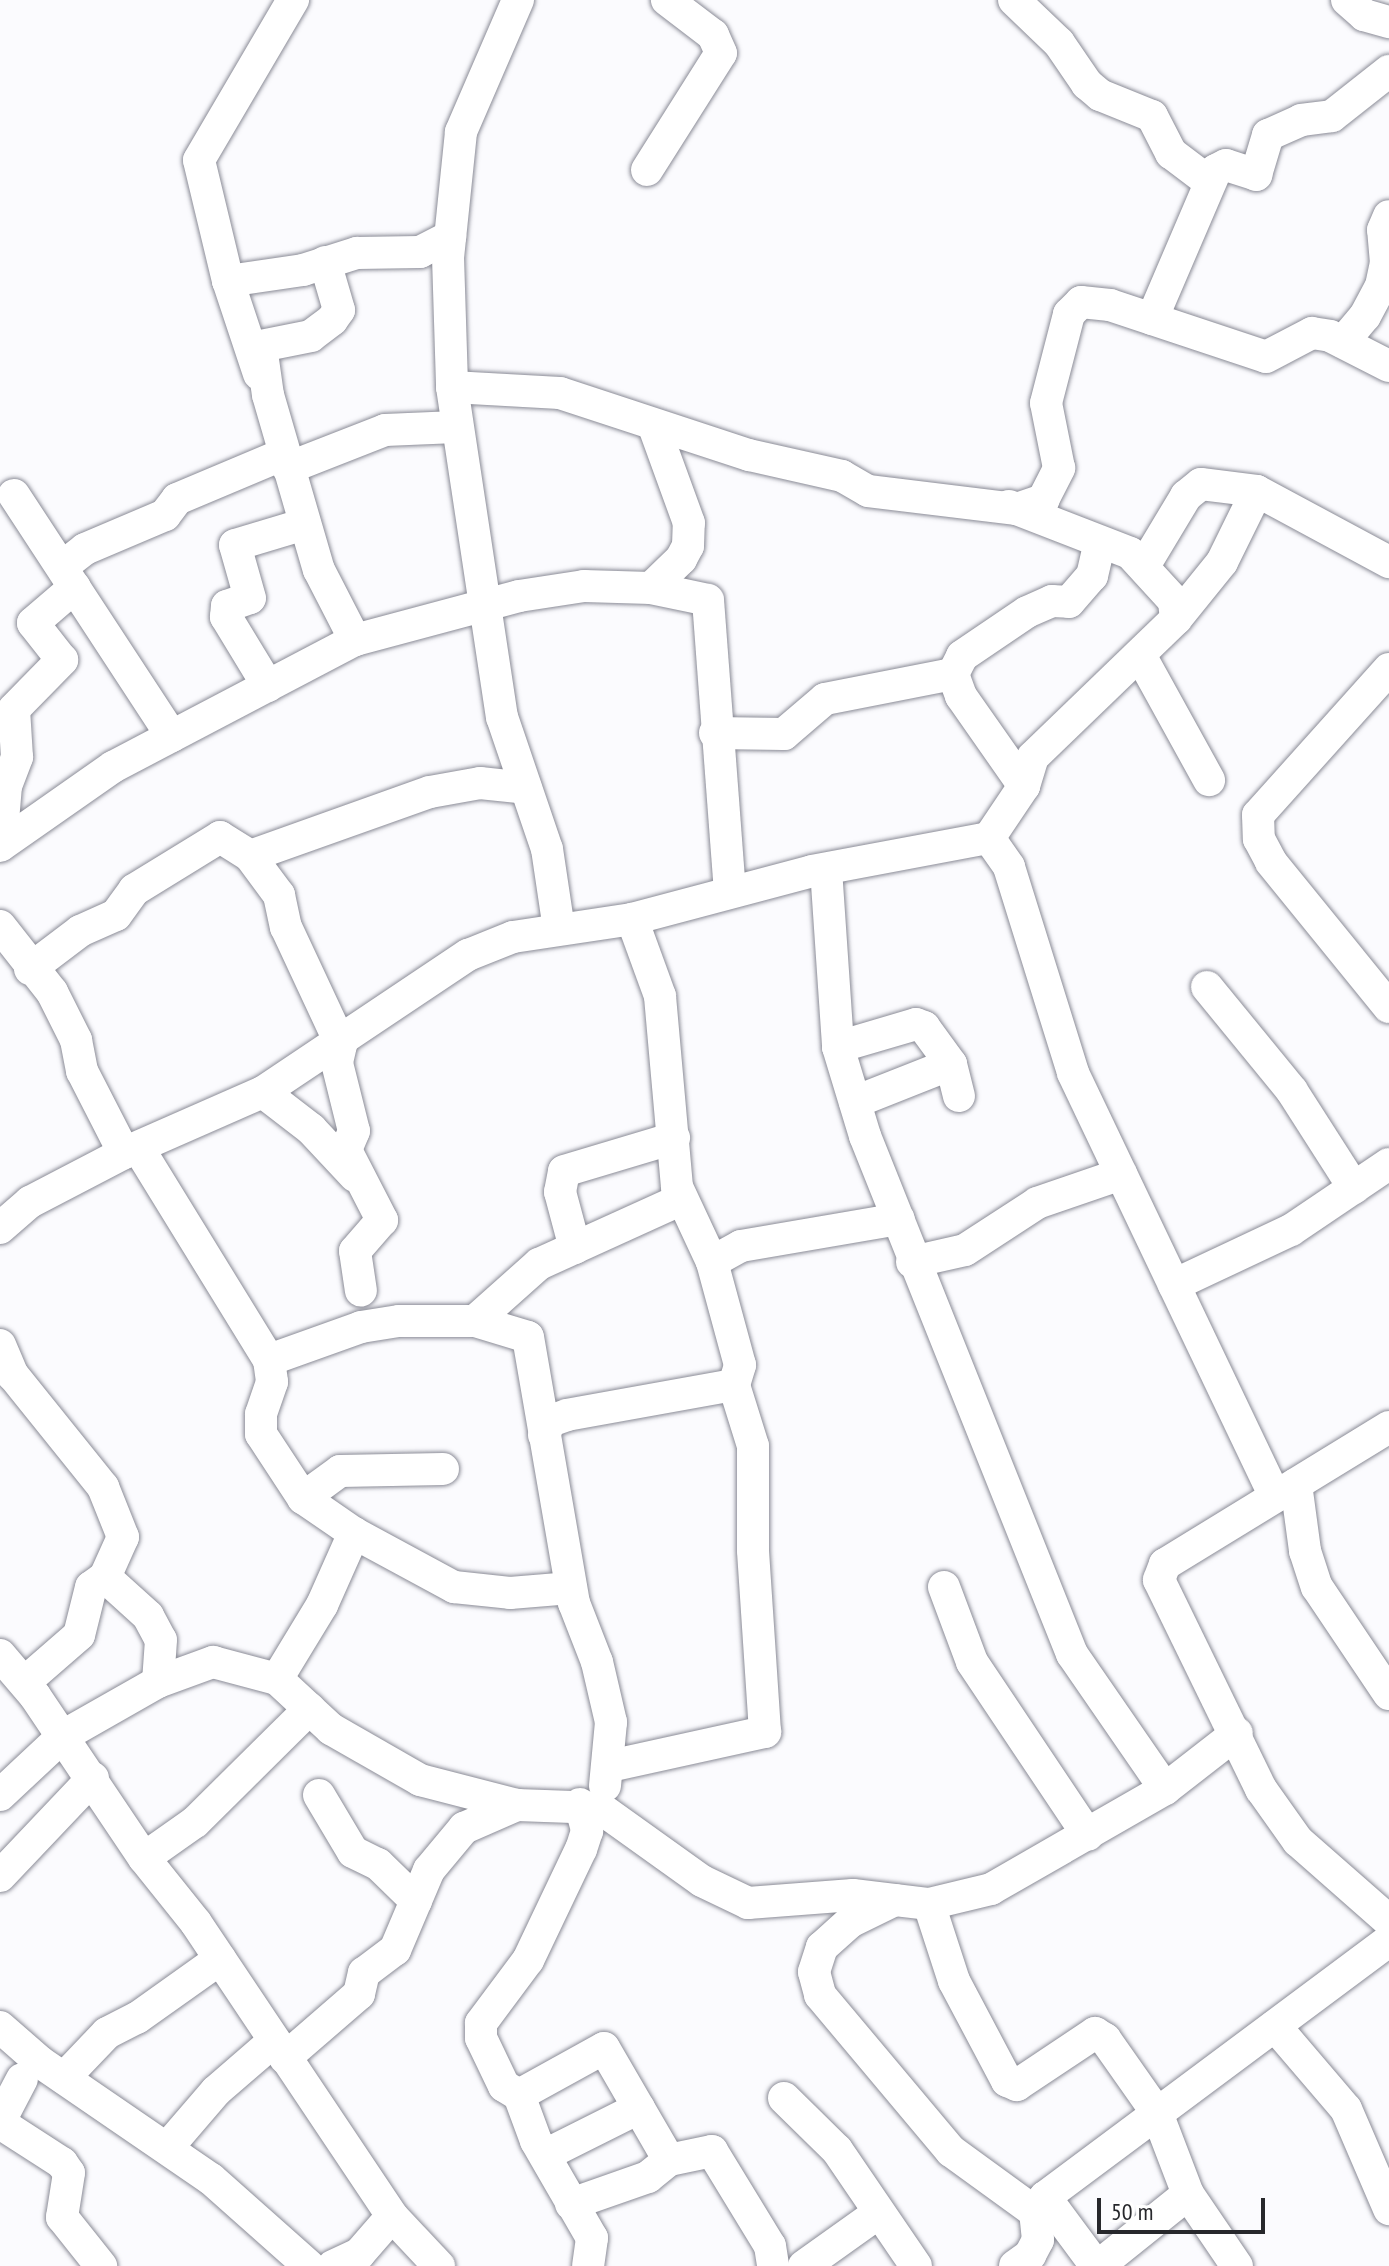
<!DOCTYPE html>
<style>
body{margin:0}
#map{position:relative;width:1389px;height:2266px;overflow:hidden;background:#fbfbfe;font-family:"PT Sans Narrow",sans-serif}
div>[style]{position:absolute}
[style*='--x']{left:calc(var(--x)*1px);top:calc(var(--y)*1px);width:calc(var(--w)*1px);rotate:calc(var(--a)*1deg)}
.roads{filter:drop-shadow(0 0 2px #8a8b96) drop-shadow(0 0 2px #8a8b96)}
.minor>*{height:32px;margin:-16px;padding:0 16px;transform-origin:16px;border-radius:16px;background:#fff}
span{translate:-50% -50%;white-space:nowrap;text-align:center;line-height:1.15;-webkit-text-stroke:7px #fff;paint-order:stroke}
.scale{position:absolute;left:1097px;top:2198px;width:168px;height:36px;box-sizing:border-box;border:4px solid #27282c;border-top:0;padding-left:10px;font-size:24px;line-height:28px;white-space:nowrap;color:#27282c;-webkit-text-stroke:6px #fff;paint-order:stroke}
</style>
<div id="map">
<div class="roads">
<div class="minor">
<div style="--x:518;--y:0;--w:144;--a:113.4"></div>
<div style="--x:461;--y:132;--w:126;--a:95.9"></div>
<div style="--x:448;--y:257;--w:130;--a:88.2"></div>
<div style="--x:452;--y:387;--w:334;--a:81.4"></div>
<div style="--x:502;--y:717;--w:139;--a:71.2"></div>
<div style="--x:547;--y:849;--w:81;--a:81.5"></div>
<div style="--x:1014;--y:0;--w:62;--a:43.7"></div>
<div style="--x:1059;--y:43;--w:50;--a:55.7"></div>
<div style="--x:1087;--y:84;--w:17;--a:40"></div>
<div style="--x:1100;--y:95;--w:56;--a:22"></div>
<div style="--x:1152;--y:116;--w:42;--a:62.8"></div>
<div style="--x:1171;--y:153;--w:46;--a:37.1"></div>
<div style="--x:1347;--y:0;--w:23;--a:41"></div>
<div style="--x:1364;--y:15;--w:26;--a:16"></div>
<div style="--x:647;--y:170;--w:138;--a:-57.7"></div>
<div style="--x:721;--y:53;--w:20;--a:-114"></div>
<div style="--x:713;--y:35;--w:58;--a:-142.7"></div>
<div style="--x:325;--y:262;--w:50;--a:73.7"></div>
<div style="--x:339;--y:310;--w:12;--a:125"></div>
<div style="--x:332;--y:320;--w:26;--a:143"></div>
<div style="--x:311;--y:336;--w:51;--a:168.7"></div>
<div style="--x:261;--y:346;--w:49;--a:81.9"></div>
<div style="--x:268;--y:395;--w:182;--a:73.8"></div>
<div style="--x:319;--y:570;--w:79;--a:62.8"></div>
<div style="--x:228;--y:281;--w:76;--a:-8.3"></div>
<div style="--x:303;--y:270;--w:57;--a:-17.5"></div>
<div style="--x:357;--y:253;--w:63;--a:-0.9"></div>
<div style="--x:420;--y:252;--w:34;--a:-27"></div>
<div style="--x:1152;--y:319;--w:162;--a:-66.8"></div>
<div style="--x:1216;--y:170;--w:11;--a:-27"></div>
<div style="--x:1226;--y:165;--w:32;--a:18"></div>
<div style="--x:1256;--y:175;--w:42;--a:-73.3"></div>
<div style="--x:1268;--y:135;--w:36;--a:-24"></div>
<div style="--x:1301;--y:120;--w:31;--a:-7"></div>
<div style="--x:1332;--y:116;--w:73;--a:-38.3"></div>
<div style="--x:1343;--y:342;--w:34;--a:-50"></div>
<div style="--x:1365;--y:316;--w:34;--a:-62"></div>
<div style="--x:1381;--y:286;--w:24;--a:-78"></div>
<div style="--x:1386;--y:263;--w:33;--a:-95"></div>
<div style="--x:1383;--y:230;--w:15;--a:-67"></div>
<div style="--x:259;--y:374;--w:98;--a:-108.4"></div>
<div style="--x:228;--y:281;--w:124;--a:-103.5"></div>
<div style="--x:199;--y:160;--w:186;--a:-59.6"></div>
<div style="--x:452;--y:387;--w:108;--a:3.2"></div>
<div style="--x:560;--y:393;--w:199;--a:18.2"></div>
<div style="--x:749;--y:455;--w:95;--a:12.7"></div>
<div style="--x:842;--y:476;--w:30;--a:30"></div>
<div style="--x:868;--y:491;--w:150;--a:6.9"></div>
<div style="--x:1017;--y:509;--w:28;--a:-19"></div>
<div style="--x:1043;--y:500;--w:36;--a:-63"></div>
<div style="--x:1059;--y:468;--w:66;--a:-101.3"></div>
<div style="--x:1046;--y:403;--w:92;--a:-75.5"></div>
<div style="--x:1069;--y:314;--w:17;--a:-45"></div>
<div style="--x:1081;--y:302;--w:29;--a:6"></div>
<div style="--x:1110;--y:305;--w:164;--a:18.4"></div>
<div style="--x:1266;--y:357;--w:52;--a:-27.6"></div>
<div style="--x:1312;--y:333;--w:18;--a:9"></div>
<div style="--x:1330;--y:336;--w:66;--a:27"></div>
<div style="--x:288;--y:468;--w:104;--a:-21.4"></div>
<div style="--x:385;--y:430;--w:71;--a:-2.4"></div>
<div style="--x:14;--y:495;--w:288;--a:56.8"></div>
<div style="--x:1009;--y:506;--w:130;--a:21.2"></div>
<div style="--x:1130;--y:553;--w:65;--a:47.5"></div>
<div style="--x:1174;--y:601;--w:18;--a:84"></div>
<div style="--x:1144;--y:566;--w:82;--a:-59"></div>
<div style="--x:1186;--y:496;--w:19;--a:-39"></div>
<div style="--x:1201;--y:484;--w:56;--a:7.1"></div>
<div style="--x:1257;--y:491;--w:150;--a:28.3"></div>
<div style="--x:62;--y:567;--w:29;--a:-38"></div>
<div style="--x:85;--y:549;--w:87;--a:-23"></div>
<div style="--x:165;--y:515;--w:20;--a:-53"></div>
<div style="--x:177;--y:499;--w:116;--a:-22.8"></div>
<div style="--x:651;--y:588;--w:42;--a:-44"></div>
<div style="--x:681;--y:559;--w:15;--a:-62"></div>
<div style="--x:688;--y:546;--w:23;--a:-88"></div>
<div style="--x:689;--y:523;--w:102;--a:-110"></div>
<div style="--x:1140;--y:655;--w:143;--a:61.1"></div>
<div style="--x:1389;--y:669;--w:196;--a:131.9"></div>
<div style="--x:1258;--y:815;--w:24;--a:88"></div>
<div style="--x:1259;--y:839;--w:26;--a:62"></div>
<div style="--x:1271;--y:862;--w:187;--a:50.9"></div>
<div style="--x:268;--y:686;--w:81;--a:-121.3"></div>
<div style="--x:226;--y:617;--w:11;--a:-85"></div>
<div style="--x:227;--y:606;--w:24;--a:-19"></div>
<div style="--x:250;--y:598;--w:55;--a:-105.8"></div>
<div style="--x:235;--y:545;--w:73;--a:-16.7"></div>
<div style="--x:715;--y:733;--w:69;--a:0.8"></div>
<div style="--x:784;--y:734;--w:54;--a:-40.5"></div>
<div style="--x:825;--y:699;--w:130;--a:-11.1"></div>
<div style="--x:1024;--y:786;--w:110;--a:-125"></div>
<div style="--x:961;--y:696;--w:23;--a:-110"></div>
<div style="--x:953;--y:674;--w:20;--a:-63"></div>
<div style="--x:962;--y:656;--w:78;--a:-34.1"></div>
<div style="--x:1027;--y:612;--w:27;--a:-24"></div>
<div style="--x:1052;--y:601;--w:17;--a:3"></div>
<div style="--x:1069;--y:602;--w:35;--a:-49"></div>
<div style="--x:1092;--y:576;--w:35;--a:-77"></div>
<div style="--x:989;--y:838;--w:35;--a:55"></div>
<div style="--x:1009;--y:867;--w:216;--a:72.7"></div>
<div style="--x:1073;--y:1073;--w:469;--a:64.5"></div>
<div style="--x:1;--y:845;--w:59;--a:-85.2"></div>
<div style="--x:6;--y:786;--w:31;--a:-69"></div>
<div style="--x:17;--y:757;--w:48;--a:-93.6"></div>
<div style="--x:14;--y:709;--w:69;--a:-45.6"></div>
<div style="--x:62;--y:660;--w:47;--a:-128.1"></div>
<div style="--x:33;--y:623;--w:55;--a:-40.6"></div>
<div style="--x:0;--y:846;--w:138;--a:-35"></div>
<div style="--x:113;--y:767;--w:273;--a:-27.7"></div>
<div style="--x:355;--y:640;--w:170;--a:-15"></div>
<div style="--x:519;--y:596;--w:66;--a:-8.7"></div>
<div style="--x:584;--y:586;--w:67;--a:1.7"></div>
<div style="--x:651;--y:588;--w:58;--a:11.9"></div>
<div style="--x:708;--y:600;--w:292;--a:85.7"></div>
<div style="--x:250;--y:856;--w:191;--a:-19.6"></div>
<div style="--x:430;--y:792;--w:51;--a:-10.2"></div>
<div style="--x:480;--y:783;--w:46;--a:6.2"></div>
<div style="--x:826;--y:869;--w:178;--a:86.1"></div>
<div style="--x:838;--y:1047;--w:93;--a:73.1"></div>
<div style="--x:865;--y:1136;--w:558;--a:68.22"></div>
<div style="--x:1072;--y:1654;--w:164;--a:55.4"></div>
<div style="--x:0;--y:926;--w:84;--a:51.8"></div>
<div style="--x:52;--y:992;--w:54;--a:63.4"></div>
<div style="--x:76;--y:1040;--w:32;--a:79"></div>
<div style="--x:82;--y:1071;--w:92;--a:62.9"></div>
<div style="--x:30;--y:969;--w:63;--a:-37.2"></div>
<div style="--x:80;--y:931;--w:39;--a:-24"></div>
<div style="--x:116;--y:915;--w:31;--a:-54"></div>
<div style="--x:134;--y:890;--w:101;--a:-31.6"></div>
<div style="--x:220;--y:837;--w:36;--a:32"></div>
<div style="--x:250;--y:856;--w:49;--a:53.4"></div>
<div style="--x:279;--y:895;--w:33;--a:78"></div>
<div style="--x:286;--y:927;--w:130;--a:65"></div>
<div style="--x:341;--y:1045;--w:18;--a:103"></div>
<div style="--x:337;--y:1063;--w:70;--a:76"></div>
<div style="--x:354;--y:1131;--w:21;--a:113"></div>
<div style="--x:346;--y:1150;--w:79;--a:62.8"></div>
<div style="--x:382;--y:1220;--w:41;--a:131.1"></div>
<div style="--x:355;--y:1251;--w:40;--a:81.5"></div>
<div style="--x:1207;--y:987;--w:134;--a:50.7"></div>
<div style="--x:1292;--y:1091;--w:115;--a:57.4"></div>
<div style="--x:838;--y:1047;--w:81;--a:-16.4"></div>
<div style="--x:916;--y:1024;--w:9;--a:21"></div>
<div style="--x:924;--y:1027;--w:46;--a:53.9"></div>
<div style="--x:951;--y:1064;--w:33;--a:76"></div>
<div style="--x:263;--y:1092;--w:61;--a:37.6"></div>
<div style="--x:311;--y:1129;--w:64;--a:46.9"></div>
<div style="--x:855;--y:1102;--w:103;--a:-21.6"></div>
<div style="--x:139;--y:1149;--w:248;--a:58.4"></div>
<div style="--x:269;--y:1360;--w:22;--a:82"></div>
<div style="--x:272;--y:1382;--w:34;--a:109"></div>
<div style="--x:261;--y:1414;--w:20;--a:90"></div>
<div style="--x:261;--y:1434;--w:77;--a:56.7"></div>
<div style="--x:303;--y:1498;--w:62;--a:34.5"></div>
<div style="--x:354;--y:1533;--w:114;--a:28.4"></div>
<div style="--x:454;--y:1587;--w:56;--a:6.1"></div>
<div style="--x:510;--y:1593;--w:61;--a:-4.7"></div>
<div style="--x:0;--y:1228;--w:40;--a:-41"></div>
<div style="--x:30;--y:1202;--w:106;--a:-27.5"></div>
<div style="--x:124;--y:1153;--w:152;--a:-23.7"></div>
<div style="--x:263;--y:1092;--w:247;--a:-33.8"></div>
<div style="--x:468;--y:955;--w:48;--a:-21.8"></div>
<div style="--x:513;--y:937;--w:120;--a:-8.6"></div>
<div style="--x:632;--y:919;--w:186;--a:-14.9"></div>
<div style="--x:812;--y:871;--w:180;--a:-10.6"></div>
<div style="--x:989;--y:838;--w:63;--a:-56.1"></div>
<div style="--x:1024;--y:786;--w:30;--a:-73"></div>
<div style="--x:1033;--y:757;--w:199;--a:-44"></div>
<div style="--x:1176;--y:619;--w:73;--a:-51.1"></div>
<div style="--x:1222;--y:562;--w:79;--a:-63.8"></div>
<div style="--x:575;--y:1248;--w:58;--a:-105"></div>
<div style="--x:560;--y:1192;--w:21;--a:-79"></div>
<div style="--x:564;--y:1171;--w:115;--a:-16.7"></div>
<div style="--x:712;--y:1262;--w:33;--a:-29"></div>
<div style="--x:741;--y:1246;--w:160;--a:-9.7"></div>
<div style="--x:912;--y:1262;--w:54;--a:-12.8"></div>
<div style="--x:965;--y:1250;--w:86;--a:-33.1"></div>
<div style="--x:1037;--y:1203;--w:89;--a:-19"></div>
<div style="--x:1174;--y:1285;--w:129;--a:-25.2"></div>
<div style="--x:1291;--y:1230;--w:118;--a:-34"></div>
<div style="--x:475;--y:1321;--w:86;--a:-41.7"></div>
<div style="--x:539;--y:1264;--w:157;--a:-24.4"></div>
<div style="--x:0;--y:1345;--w:33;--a:67"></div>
<div style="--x:13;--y:1375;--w:144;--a:51.2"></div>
<div style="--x:103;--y:1487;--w:54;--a:68.2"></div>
<div style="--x:123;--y:1537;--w:44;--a:114.2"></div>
<div style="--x:105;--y:1577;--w:17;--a:144"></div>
<div style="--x:91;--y:1587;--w:49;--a:104"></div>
<div style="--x:79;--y:1635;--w:72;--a:139"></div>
<div style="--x:269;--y:1360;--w:98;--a:-19.7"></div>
<div style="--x:361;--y:1327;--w:38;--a:-9"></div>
<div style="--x:399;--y:1321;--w:76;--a:0"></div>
<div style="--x:475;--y:1321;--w:55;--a:16.8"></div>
<div style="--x:528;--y:1337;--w:270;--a:80.2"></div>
<div style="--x:574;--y:1603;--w:63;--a:68.7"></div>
<div style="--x:597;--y:1662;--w:62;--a:76.9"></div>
<div style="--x:611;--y:1722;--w:64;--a:95.4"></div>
<div style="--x:1389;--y:1427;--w:263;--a:148.5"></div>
<div style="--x:1165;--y:1564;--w:17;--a:111"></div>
<div style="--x:1159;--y:1580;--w:233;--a:64"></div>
<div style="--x:1261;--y:1789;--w:64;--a:54.6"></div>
<div style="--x:1298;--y:1841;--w:121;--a:41.3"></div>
<div style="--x:544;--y:1435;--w:15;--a:-67"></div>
<div style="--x:550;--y:1421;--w:18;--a:-19"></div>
<div style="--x:567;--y:1415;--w:170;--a:-10.2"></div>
<div style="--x:1296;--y:1484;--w:68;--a:82.3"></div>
<div style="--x:1305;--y:1551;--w:38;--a:72"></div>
<div style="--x:1317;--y:1587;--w:129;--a:56.1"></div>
<div style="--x:303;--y:1498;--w:46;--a:-36.1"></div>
<div style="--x:340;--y:1471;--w:103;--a:-1.1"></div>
<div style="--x:105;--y:1577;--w:58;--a:42.2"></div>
<div style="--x:148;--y:1616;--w:27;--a:62"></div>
<div style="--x:161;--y:1640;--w:42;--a:94.1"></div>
<div style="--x:944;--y:1587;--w:80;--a:69.5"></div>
<div style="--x:972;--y:1662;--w:208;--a:56.2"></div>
<div style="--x:0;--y:1655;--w:54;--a:49.5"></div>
<div style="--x:35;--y:1696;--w:195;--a:56.1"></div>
<div style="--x:144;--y:1858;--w:83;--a:51.3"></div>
<div style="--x:196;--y:1923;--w:353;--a:56.2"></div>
<div style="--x:392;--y:2216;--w:69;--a:46.8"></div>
<div style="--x:277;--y:1679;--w:87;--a:-58.7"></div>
<div style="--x:322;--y:1605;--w:79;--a:-66"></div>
<div style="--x:610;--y:1766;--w:159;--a:-12.4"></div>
<div style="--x:765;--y:1732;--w:182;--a:-93.8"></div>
<div style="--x:753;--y:1550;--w:104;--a:-90"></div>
<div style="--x:753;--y:1446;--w:64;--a:-107.3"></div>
<div style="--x:734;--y:1385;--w:21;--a:-73"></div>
<div style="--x:740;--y:1365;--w:107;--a:-105.2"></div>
<div style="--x:712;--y:1262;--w:83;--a:-115"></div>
<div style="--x:677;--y:1187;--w:192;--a:-95.1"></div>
<div style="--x:660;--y:996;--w:82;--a:-110"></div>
<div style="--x:0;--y:1795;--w:86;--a:-43.1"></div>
<div style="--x:63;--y:1736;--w:109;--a:-29.6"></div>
<div style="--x:158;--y:1682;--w:59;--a:-20"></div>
<div style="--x:213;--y:1662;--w:66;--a:14.9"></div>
<div style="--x:277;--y:1679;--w:74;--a:42.8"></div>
<div style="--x:331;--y:1729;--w:103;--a:29.8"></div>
<div style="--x:420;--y:1780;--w:100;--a:14.5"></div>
<div style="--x:517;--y:1805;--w:83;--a:2.1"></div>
<div style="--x:600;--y:1808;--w:125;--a:35.6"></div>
<div style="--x:702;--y:1881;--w:51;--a:25.6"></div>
<div style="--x:748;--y:1903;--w:105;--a:-4.4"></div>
<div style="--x:853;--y:1895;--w:77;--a:6.8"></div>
<div style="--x:929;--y:1904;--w:64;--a:-13.6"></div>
<div style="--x:991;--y:1889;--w:201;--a:-29.9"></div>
<div style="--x:1165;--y:1789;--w:91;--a:-37.9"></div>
<div style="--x:319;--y:1795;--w:66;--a:59.2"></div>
<div style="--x:353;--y:1852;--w:28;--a:26"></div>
<div style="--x:378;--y:1864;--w:53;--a:44.2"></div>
<div style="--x:580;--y:1804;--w:28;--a:75"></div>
<div style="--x:587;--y:1831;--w:19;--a:108"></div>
<div style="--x:581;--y:1849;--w:123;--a:115.5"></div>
<div style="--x:528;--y:1960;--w:79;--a:126.7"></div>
<div style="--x:481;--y:2023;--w:15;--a:90"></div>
<div style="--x:481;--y:2038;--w:53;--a:64.4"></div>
<div style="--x:504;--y:2086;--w:17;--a:31"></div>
<div style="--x:519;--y:2095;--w:49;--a:69.7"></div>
<div style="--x:536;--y:2141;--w:112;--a:60"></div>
<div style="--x:592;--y:2238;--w:28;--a:98"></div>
<div style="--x:144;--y:1858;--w:62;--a:-35.2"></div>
<div style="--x:195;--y:1822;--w:161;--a:-44.7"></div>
<div style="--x:0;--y:1876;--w:135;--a:-46.5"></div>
<div style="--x:895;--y:1900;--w:50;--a:153.9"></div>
<div style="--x:850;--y:1922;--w:38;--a:138"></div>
<div style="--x:822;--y:1947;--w:26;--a:108"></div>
<div style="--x:814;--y:1972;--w:24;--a:75"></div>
<div style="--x:820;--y:1995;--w:204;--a:50"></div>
<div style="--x:951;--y:2151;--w:104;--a:36"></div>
<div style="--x:929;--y:1904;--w:81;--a:72"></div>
<div style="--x:954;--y:1981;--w:113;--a:62.1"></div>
<div style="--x:1007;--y:2081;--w:11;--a:22"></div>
<div style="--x:1017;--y:2085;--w:94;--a:-33.7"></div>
<div style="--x:1095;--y:2033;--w:12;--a:31"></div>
<div style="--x:1105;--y:2039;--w:90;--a:54.9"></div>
<div style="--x:1157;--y:2113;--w:87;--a:69.1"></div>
<div style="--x:1188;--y:2194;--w:115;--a:141.3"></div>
<div style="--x:1275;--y:2026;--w:109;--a:49.5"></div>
<div style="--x:1346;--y:2109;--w:109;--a:66.7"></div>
<div style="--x:0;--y:2027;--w:53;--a:41.2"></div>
<div style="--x:40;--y:2062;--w:207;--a:34.4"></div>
<div style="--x:211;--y:2179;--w:131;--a:41.6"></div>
<div style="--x:285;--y:2058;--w:98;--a:-40.9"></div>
<div style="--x:359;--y:1994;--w:22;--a:-77"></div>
<div style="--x:364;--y:1973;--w:39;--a:-37"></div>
<div style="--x:395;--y:1950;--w:87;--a:-67"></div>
<div style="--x:429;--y:1870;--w:55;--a:-50.2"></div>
<div style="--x:464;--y:1828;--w:58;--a:-23.5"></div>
<div style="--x:64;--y:2078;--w:62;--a:-46.3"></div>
<div style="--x:107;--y:2033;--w:34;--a:-27"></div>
<div style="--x:137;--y:2018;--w:102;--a:-35.4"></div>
<div style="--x:519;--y:2095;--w:97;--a:-28.9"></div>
<div style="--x:604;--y:2048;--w:129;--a:59.9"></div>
<div style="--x:784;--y:2098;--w:74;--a:44.5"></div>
<div style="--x:837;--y:2150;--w:140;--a:55.7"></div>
<div style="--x:0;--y:2121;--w:47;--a:-62.4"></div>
<div style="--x:0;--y:2123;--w:74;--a:32.8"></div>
<div style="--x:62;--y:2163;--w:12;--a:55"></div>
<div style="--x:69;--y:2173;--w:45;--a:99"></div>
<div style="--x:62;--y:2217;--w:63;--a:51.5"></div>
<div style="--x:167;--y:2148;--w:75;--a:-49.3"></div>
<div style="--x:216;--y:2091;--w:77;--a:-40.8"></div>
<div style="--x:545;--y:2155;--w:105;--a:-26.6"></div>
<div style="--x:1188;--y:2194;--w:87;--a:55.8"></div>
<div style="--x:1045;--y:2197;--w:86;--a:53.5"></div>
<div style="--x:571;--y:2204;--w:82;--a:-19.3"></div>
<div style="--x:648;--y:2177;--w:27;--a:-39"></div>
<div style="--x:669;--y:2160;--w:44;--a:-11.8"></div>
<div style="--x:712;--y:2151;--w:111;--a:58.6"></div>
<div style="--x:770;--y:2246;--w:20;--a:81"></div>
<div style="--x:333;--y:2266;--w:29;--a:-25"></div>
<div style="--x:359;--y:2254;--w:50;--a:-49"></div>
<div style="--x:804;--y:2266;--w:90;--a:-35.5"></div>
<div style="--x:1015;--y:2266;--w:19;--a:-36"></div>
<div style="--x:1030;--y:2255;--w:17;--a:-62"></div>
<div style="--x:1038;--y:2240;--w:28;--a:-96"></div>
<div style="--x:1035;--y:2212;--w:18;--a:-56"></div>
<div style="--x:1045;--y:2197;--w:429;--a:-36.7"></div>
</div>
</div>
<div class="scale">50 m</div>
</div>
